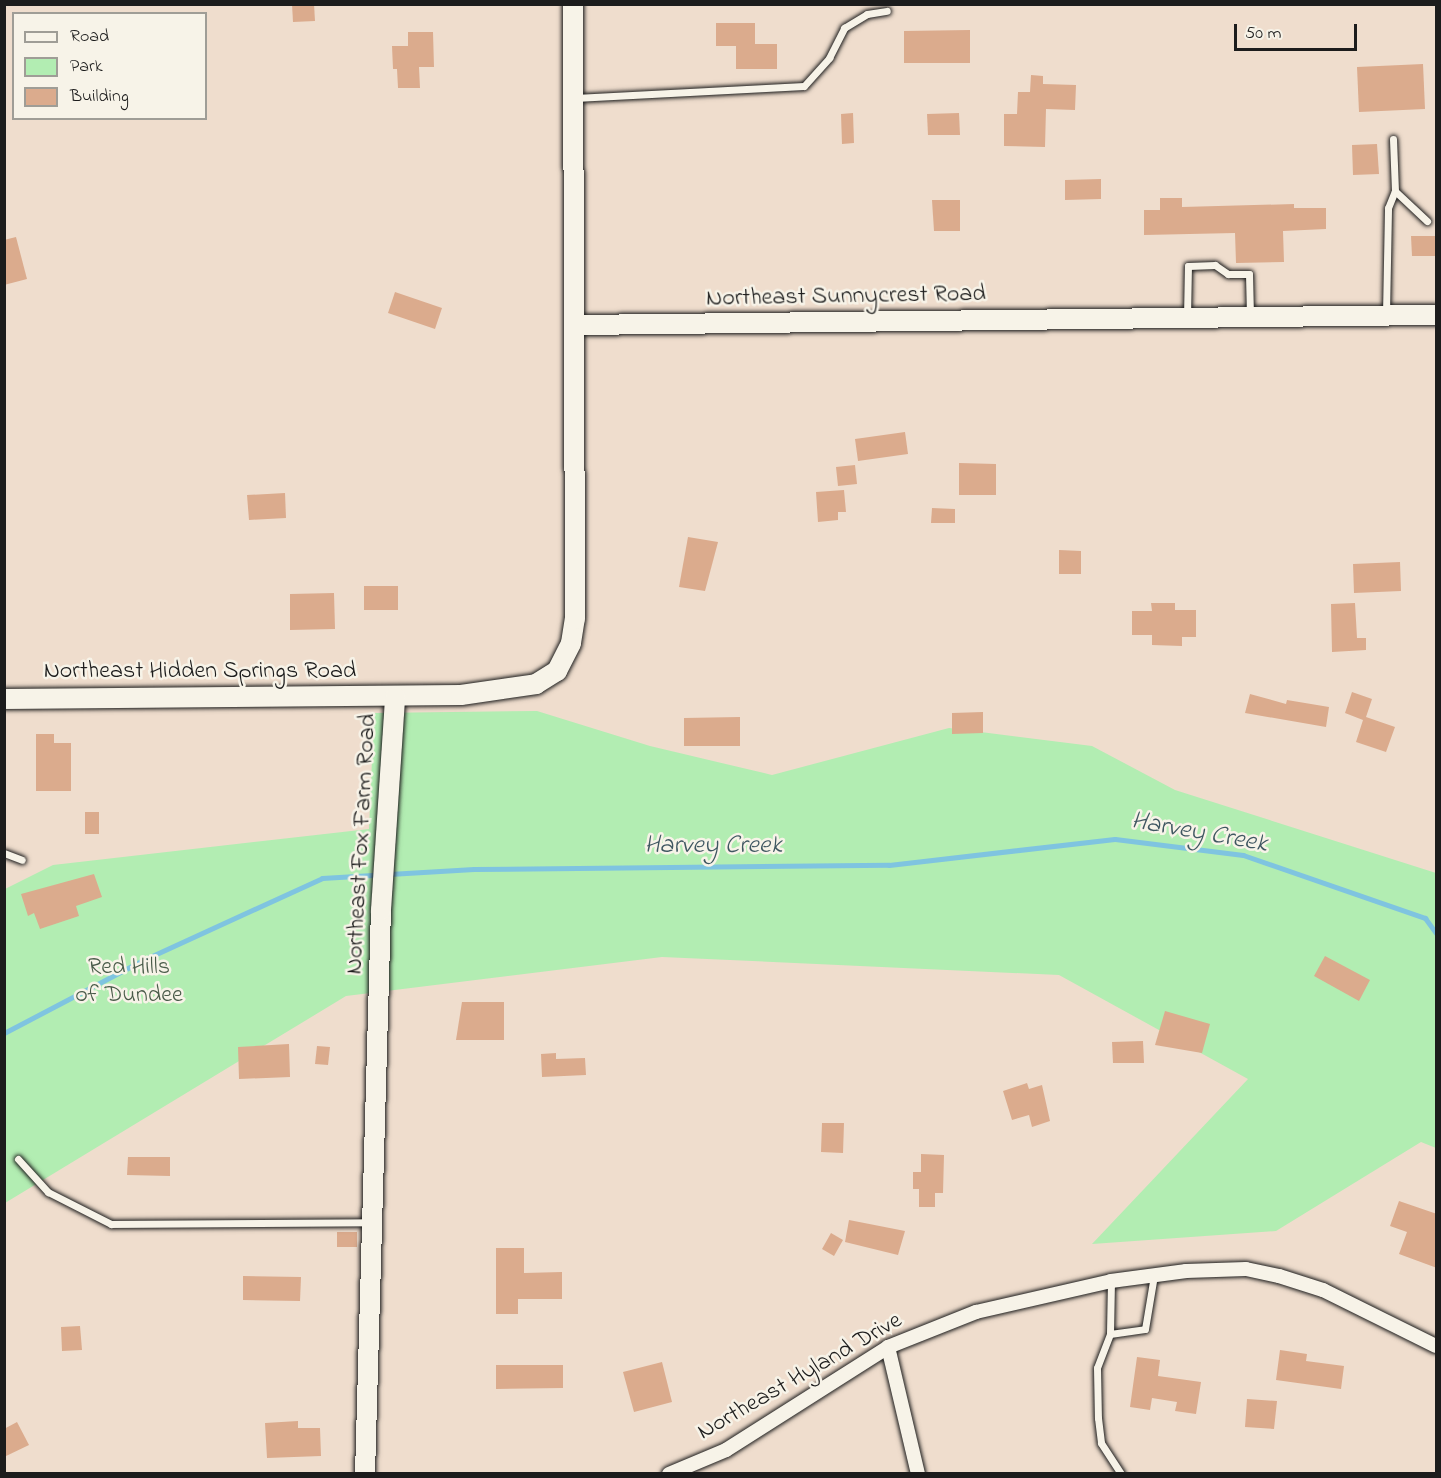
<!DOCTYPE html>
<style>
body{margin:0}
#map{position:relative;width:1441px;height:1478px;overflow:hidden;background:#efddcd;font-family:"Indie Flower",sans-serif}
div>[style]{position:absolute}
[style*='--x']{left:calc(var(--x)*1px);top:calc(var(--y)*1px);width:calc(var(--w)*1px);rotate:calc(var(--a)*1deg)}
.green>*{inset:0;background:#b2edb2}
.stream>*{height:5px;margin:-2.5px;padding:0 2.5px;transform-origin:2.5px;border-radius:2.5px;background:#7fc4e0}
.building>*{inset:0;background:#dbab8d}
.roads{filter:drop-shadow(0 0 2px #1c1c1c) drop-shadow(0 0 2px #1c1c1c)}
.lane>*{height:7px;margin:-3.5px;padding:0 3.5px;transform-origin:3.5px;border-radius:3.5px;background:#f7f3e8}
.street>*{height:14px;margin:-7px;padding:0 7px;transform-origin:7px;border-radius:7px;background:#f7f3e8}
.secondary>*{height:20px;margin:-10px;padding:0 10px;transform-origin:10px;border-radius:10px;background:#f7f3e8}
span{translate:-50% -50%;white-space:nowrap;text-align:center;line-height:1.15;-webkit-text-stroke:5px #f7f3e8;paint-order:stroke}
.street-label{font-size:24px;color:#1c1c1c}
.park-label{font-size:24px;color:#495b49}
.water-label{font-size:26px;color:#3f5761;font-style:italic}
.frame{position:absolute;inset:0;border:6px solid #1c1c1c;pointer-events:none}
.legend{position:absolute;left:12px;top:12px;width:195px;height:108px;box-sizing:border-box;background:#f7f3e8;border:2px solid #9f9d96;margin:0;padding:8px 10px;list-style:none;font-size:18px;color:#1c1c1c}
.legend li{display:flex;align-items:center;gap:12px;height:30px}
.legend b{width:30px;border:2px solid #9f9d96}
.scale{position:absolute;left:1234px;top:24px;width:123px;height:27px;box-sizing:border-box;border:3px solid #1c1c1c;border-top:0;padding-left:8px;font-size:18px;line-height:21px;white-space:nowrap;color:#1c1c1c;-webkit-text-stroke:4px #f7f3e8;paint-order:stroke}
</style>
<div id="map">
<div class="green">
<div style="clip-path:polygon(537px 711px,650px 746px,772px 775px,949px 728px,1092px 746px,1175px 790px,1436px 873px,1436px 1148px,1421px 1142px,1276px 1231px,1092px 1244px,1248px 1079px,1059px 975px,662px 957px,346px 996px,5px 1203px,5px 889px,53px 865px,369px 829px,374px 713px)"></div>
</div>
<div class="stream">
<div style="--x:4;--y:1033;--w:155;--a:-27.7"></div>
<div style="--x:141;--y:961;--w:199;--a:-24.6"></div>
<div style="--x:322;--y:878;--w:152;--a:-3.4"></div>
<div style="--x:474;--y:869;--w:415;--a:-0.6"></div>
<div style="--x:889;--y:865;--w:227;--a:-6.6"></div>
<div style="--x:1115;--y:839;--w:129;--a:7.1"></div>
<div style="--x:1243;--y:855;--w:193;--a:19.1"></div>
<div style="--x:1425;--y:918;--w:19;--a:54"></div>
</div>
<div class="building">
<div style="clip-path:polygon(292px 4px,314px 4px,315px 21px,293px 22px)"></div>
<div style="clip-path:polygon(716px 23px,755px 23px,755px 44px,777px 44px,777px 69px,736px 69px,736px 46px,716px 46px)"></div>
<div style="clip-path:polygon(970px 30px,970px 63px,904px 63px,904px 31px)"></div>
<div style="clip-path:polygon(408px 32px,433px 32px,434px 67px,419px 67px,420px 88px,398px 88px,397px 69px,393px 69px,392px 46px,408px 46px)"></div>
<div style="clip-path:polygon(1423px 64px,1425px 109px,1359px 112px,1357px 67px)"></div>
<div style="clip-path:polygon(1031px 75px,1043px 76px,1043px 84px,1076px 85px,1075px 110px,1046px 109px,1045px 147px,1004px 146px,1004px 114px,1017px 114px,1018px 92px,1030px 92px)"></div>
<div style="clip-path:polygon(853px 113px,854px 143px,842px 144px,841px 114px)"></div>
<div style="clip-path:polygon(959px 113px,960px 135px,928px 135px,927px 114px)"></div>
<div style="clip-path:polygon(1377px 144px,1379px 174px,1353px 175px,1352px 145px)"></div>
<div style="clip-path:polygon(1101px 179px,1101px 199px,1065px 200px,1065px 180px)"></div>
<div style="clip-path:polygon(1160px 198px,1182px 198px,1182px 207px,1294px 204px,1294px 208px,1326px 208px,1326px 229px,1283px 231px,1284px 262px,1236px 263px,1235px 233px,1144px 235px,1144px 210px,1160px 210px)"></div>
<div style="clip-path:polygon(932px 200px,960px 200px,960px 231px,934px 231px)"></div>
<div style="clip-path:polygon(1411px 236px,1437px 236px,1437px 256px,1412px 256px)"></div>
<div style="clip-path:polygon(16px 237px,27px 279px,4px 285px,4px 240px)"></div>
<div style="clip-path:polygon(395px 292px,442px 308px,435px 329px,388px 313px)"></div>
<div style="clip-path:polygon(905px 432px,908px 454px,858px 461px,855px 439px)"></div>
<div style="clip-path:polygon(959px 463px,996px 464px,996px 495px,959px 495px)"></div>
<div style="clip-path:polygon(855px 465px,857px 484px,838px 486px,836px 467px)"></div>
<div style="clip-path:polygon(844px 490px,846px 512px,838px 512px,838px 520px,818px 522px,816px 492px)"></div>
<div style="clip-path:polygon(285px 493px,286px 518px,249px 520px,247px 495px)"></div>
<div style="clip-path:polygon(932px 508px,955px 509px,955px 523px,931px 523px)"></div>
<div style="clip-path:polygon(688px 537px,718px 542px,705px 591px,679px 587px)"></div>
<div style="clip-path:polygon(1059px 550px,1081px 551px,1081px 574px,1059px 574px)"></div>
<div style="clip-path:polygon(1400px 562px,1401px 591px,1354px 593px,1353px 564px)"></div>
<div style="clip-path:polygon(364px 586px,398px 586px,398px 610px,364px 610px)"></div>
<div style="clip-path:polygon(334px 593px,335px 629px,290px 630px,290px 594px)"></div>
<div style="clip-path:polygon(1151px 603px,1175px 603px,1175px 610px,1196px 610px,1196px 637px,1182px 637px,1182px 646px,1152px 645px,1152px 635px,1132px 635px,1132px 611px,1152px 611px)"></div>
<div style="clip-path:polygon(1355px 603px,1357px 638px,1366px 638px,1366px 650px,1332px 652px,1331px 604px)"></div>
<div style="clip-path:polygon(1352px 692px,1372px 699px,1366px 717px,1395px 727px,1386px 752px,1356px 742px,1363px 720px,1345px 713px)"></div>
<div style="clip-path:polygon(1250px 694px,1286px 704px,1287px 700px,1329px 707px,1326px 727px,1245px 713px)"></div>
<div style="clip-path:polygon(983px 712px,983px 733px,952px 734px,952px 713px)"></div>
<div style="clip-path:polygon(740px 717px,740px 746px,684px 746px,684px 718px)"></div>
<div style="clip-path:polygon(36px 734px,54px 734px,54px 743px,71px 743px,71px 791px,36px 791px)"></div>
<div style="clip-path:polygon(85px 812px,99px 812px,99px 834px,85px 834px)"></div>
<div style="clip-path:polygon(94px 874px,102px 897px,76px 906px,79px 916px,40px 929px,34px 913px,28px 916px,21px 894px)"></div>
<div style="clip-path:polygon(1325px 956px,1370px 980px,1359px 1001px,1314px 976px)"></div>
<div style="clip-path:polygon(462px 1002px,504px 1002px,504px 1040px,456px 1040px)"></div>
<div style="clip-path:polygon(1165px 1011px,1210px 1024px,1202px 1053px,1155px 1045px)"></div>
<div style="clip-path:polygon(1143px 1041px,1144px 1063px,1113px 1063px,1112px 1042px)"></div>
<div style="clip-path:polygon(289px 1044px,290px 1077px,239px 1079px,238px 1047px)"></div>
<div style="clip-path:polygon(317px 1046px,330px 1047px,328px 1065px,315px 1064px)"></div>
<div style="clip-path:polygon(556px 1053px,556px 1059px,585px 1058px,586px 1075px,542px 1077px,541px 1054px)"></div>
<div style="clip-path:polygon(1027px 1083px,1029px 1089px,1042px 1085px,1050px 1121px,1032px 1127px,1029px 1115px,1012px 1120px,1003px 1091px)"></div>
<div style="clip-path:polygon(822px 1123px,844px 1123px,843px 1153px,821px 1152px)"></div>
<div style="clip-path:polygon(921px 1154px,944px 1155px,943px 1193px,935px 1193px,935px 1207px,919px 1207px,919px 1189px,913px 1189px,913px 1172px,921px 1172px)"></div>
<div style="clip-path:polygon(128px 1157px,170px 1157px,170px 1176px,127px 1175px)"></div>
<div style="clip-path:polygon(1399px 1201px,1437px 1214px,1437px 1268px,1399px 1254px,1407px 1232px,1390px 1226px)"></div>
<div style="clip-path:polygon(849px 1220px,905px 1231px,898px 1255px,845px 1242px)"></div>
<div style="clip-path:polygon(337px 1232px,357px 1232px,357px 1247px,337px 1247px)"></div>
<div style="clip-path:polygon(831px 1233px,843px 1240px,834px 1256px,822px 1249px)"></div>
<div style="clip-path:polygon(496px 1248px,524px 1248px,524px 1273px,562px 1272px,562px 1299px,518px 1299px,518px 1314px,496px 1314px)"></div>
<div style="clip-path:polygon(243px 1276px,301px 1277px,300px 1301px,243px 1300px)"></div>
<div style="clip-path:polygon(80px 1326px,82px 1350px,62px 1351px,61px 1327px)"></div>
<div style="clip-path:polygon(1280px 1350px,1307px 1354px,1306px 1361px,1344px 1366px,1341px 1389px,1276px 1380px)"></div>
<div style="clip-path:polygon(1137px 1357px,1160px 1360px,1158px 1376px,1201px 1382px,1196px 1414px,1175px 1411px,1177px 1402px,1152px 1398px,1150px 1410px,1130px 1407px)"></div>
<div style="clip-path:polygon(662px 1362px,672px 1402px,634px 1412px,623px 1372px)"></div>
<div style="clip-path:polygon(496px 1365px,563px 1365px,563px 1388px,496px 1389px)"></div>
<div style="clip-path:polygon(1247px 1399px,1277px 1401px,1274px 1429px,1245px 1427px)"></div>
<div style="clip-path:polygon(298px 1421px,298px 1428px,320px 1428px,321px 1456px,267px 1458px,265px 1423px)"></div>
<div style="clip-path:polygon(17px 1422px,29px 1445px,4px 1457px,4px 1429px)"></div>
</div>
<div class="roads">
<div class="lane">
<div style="--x:575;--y:98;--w:229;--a:-3"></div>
<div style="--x:804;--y:86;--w:38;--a:-48"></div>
<div style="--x:829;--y:58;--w:34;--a:-63"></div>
<div style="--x:844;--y:28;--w:27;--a:-31"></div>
<div style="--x:867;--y:14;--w:20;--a:-9"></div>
<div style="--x:1393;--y:139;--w:52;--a:87.8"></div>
<div style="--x:1386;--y:314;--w:106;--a:-88.9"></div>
<div style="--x:1388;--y:208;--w:18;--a:-68"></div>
<div style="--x:1395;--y:191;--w:44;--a:43.2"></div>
<div style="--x:1187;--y:317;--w:51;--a:-88.9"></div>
<div style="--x:1188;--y:266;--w:27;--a:-2"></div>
<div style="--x:1215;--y:265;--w:16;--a:35"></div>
<div style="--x:1228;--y:274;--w:21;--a:0"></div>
<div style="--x:1249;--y:274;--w:42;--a:88.6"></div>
<div style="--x:4;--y:853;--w:19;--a:21"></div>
<div style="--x:18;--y:1159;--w:45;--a:47.7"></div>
<div style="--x:48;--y:1192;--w:71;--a:26.9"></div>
<div style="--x:111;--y:1224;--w:260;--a:-0.4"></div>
<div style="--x:1111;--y:1281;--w:53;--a:91.1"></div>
<div style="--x:1110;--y:1334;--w:36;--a:111"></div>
<div style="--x:1097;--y:1368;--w:50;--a:88.9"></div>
<div style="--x:1098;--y:1418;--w:25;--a:83"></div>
<div style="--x:1101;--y:1443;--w:37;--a:57"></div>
<div style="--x:1110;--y:1334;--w:35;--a:-8"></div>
<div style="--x:1145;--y:1329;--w:55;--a:-80.5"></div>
</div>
<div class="street">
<div style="--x:888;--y:1347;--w:130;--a:76.7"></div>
<div style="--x:669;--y:1474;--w:62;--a:-22.8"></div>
<div style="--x:726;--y:1450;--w:192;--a:-32.4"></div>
<div style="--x:888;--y:1347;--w:95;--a:-21.7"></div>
<div style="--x:976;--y:1312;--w:139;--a:-12.9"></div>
<div style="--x:1111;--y:1281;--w:76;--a:-7.6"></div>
<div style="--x:1186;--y:1271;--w:60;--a:-1.9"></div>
<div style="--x:1246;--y:1269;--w:34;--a:12"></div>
<div style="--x:1279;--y:1276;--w:46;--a:17.7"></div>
<div style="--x:1323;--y:1290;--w:126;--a:26.4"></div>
</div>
<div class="secondary">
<div style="--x:577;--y:325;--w:859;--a:-0.67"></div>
<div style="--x:4;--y:699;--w:457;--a:-0.5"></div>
<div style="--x:461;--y:695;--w:76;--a:-8.3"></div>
<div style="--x:536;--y:684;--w:25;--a:-32"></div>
<div style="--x:557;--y:671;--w:31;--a:-63"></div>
<div style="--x:571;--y:643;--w:24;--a:-81"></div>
<div style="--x:575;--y:619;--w:615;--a:-90.19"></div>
<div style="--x:365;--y:1474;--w:564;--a:-88.38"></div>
<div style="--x:381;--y:910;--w:213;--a:-86.2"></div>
</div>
</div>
<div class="street-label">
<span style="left:846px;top:297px;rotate:-1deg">Northeast Sunnycrest Road</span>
<span style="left:200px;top:672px">Northeast Hidden Springs Road</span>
<span style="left:362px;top:844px;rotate:-87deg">Northeast Fox Farm Road</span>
<span style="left:800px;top:1377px;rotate:-30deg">Northeast Hyland Drive</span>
</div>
<div class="park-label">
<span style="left:129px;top:982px">Red Hills<br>of Dundee</span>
</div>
<div class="water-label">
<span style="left:1199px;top:834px;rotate:10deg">Harvey Creek</span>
<span style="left:713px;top:847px">Harvey Creek</span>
</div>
<div class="frame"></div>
<ul class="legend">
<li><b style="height:8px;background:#f7f3e8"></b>Road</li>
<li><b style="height:16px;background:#b2edb2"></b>Park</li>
<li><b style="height:16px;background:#dbab8d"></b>Building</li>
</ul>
<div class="scale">50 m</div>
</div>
